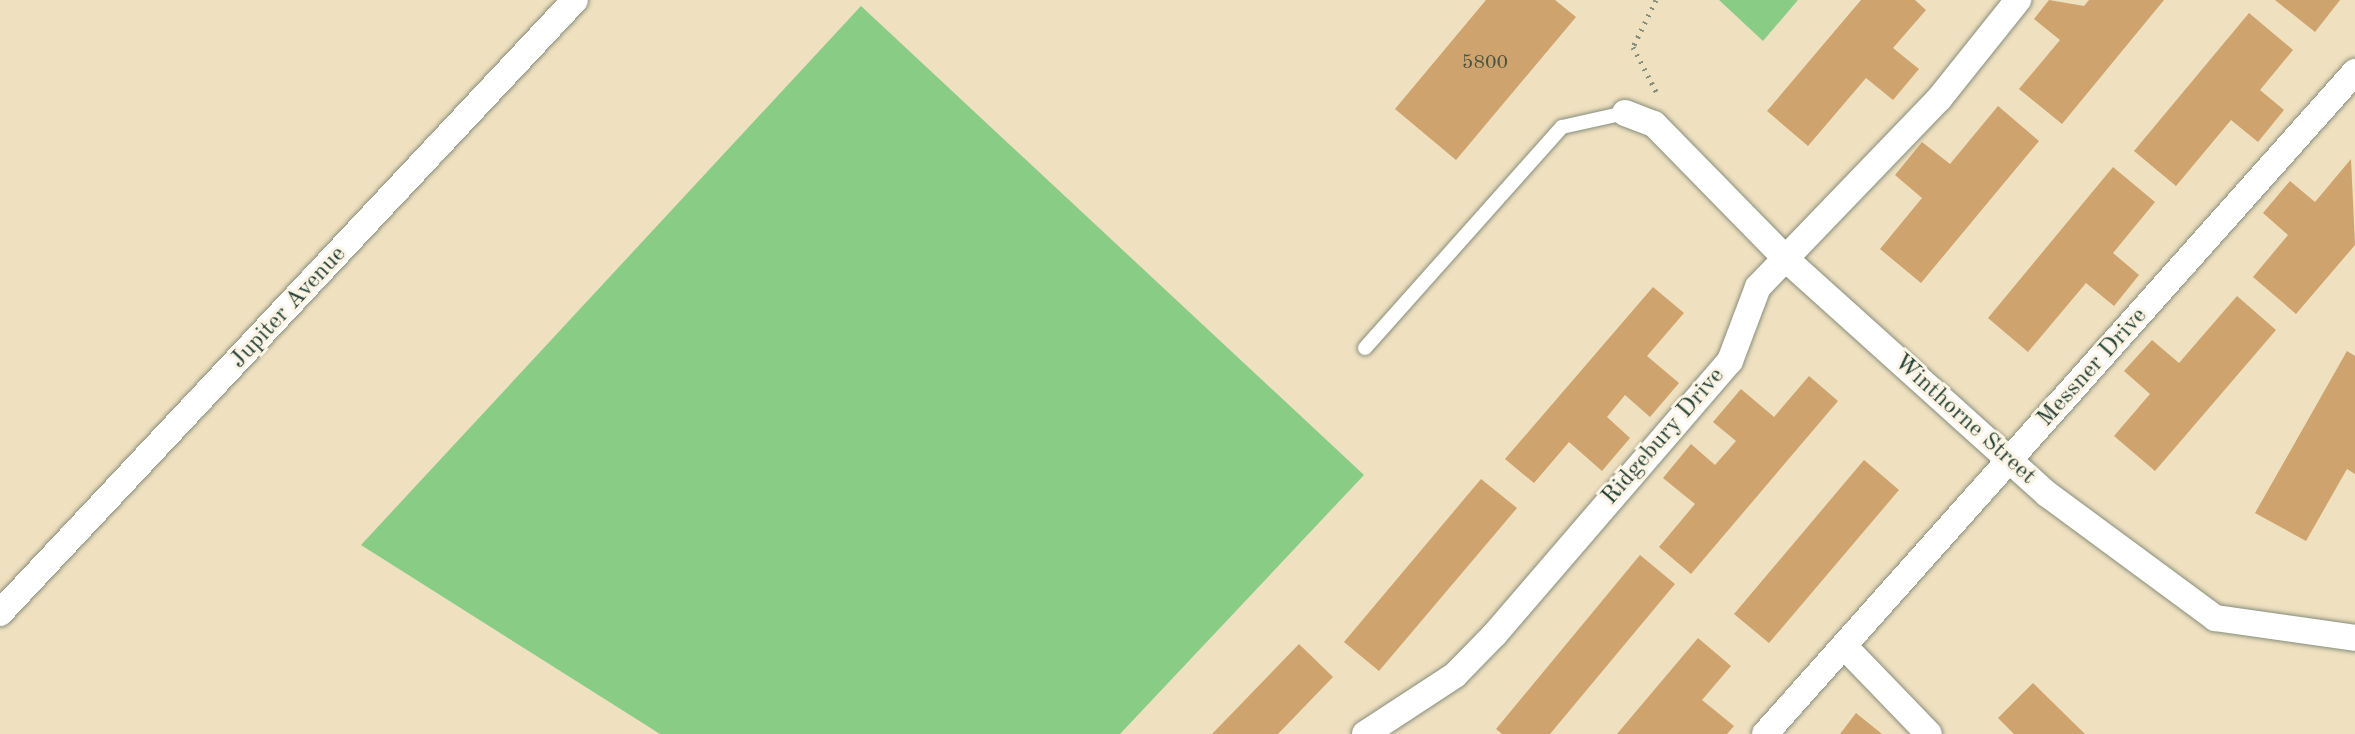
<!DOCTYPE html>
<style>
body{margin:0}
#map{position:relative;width:2355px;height:734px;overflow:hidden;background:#efe0c0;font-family:"Old Standard TT",serif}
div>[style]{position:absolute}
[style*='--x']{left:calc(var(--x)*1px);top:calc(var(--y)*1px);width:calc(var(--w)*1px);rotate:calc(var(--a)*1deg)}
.green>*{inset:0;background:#89cc85}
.building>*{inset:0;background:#cea36e}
.path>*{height:5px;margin-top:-2.5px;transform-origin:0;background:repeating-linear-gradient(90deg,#878e7a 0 2px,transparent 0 8px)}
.roads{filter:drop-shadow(0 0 2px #878e7a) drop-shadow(0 0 2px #878e7a)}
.lane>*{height:14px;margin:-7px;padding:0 7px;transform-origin:7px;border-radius:7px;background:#fff}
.street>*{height:26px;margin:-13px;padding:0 13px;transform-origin:13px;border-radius:13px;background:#fff}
span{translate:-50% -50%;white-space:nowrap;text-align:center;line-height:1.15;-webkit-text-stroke:6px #fcf5e5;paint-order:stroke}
.number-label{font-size:20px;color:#4b5642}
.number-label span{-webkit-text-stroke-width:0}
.street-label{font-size:24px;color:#1f3d34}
</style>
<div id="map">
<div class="green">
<div style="clip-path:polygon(1719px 0,1798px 0,1763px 41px)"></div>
<div style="clip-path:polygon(861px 6px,1364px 475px,1120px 734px,660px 734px,361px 545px)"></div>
</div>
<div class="building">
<div style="clip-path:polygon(1486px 0,1555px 0,1576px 17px,1456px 160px,1395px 109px)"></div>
<div style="clip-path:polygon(1861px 0,1915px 0,1926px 10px,1893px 48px,1919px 69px,1893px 100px,1866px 78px,1808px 146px,1767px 111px)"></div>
<div style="clip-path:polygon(2049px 0,2084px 6px,2089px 0,2164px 0,2062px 124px,2019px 89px,2060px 40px,2034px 19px)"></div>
<div style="clip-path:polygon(2275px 0,2340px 0,2315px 32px)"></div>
<div style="clip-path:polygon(2249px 13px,2293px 50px,2260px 90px,2284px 110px,2258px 142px,2231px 120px,2176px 186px,2134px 151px)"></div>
<div style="clip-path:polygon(1998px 106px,2039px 141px,1921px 283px,1880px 249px,1922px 198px,1895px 175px,1922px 142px,1950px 164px)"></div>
<div style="clip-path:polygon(2351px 159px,2355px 245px,2296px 314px,2253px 277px,2288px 235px,2263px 213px,2290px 181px,2315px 202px)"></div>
<div style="clip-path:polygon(2113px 167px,2155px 202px,2113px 253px,2139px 275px,2114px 306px,2086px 283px,2028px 352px,1988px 318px)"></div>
<div style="clip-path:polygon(1653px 287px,1684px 313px,1647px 356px,1679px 383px,1650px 417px,1625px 395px,1607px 417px,1630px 438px,1602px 471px,1569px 442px,1534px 483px,1505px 459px)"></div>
<div style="clip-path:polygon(2237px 296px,2276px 330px,2155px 471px,2114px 436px,2150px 394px,2124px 371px,2152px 340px,2179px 363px)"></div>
<div style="clip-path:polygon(2347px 351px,2355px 356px,2355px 474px,2347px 469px,2306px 541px,2255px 513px)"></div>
<div style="clip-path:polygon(1809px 376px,1838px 401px,1691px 574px,1659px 547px,1695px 504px,1663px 478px,1691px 444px,1715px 465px,1736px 441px,1713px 422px,1741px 389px,1774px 417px)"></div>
<div style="clip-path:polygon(1864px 460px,1899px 490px,1769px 643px,1734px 614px)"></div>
<div style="clip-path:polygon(1481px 479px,1517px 508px,1379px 671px,1344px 642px)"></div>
<div style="clip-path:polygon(1640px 555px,1675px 584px,1550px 734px,1502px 734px,1496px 729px)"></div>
<div style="clip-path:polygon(1698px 638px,1731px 666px,1702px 700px,1734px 726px,1727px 734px,1617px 734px)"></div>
<div style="clip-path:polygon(1299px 644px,1333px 677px,1278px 734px,1212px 734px)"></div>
<div style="clip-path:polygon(2033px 683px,2085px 734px,2014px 734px,1998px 718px)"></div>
<div style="clip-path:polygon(1856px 713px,1882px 734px,1840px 734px)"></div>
</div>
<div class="path">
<div style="--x:1656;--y:0;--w:52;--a:116.1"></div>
<div style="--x:1633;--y:47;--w:54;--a:62.5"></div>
</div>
<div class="roads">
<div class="lane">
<div style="--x:1365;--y:348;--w:296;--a:-48.3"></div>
<div style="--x:1562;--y:127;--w:65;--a:-12.5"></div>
</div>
<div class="street">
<div style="--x:1625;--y:113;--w:31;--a:21"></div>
<div style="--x:1654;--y:124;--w:189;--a:45.6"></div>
<div style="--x:1786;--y:259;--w:351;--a:42"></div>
<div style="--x:2047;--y:494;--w:209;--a:36.4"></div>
<div style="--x:2215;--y:618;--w:141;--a:8.1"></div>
<div style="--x:0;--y:613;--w:840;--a:-46.83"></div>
<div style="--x:1844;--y:646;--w:122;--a:46"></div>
<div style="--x:1365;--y:734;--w:108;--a:-33.2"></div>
<div style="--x:1455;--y:675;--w:57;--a:-45.7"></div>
<div style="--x:1495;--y:634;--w:360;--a:-49.3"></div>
<div style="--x:1730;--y:361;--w:79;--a:-69.3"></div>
<div style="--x:1758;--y:287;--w:261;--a:-46.1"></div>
<div style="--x:1939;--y:99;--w:127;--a:-51.4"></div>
<div style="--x:1765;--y:734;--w:887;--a:-48.29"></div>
</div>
</div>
<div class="number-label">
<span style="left:1485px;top:63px">5800</span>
</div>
<div class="street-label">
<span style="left:289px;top:308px;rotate:-47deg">Jupiter Avenue</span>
<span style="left:2093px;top:368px;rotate:-48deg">Messner Drive</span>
<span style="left:1964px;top:420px;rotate:42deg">Winthorne Street</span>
<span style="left:1664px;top:437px;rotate:-49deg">Ridgebury Drive</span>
</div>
</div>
